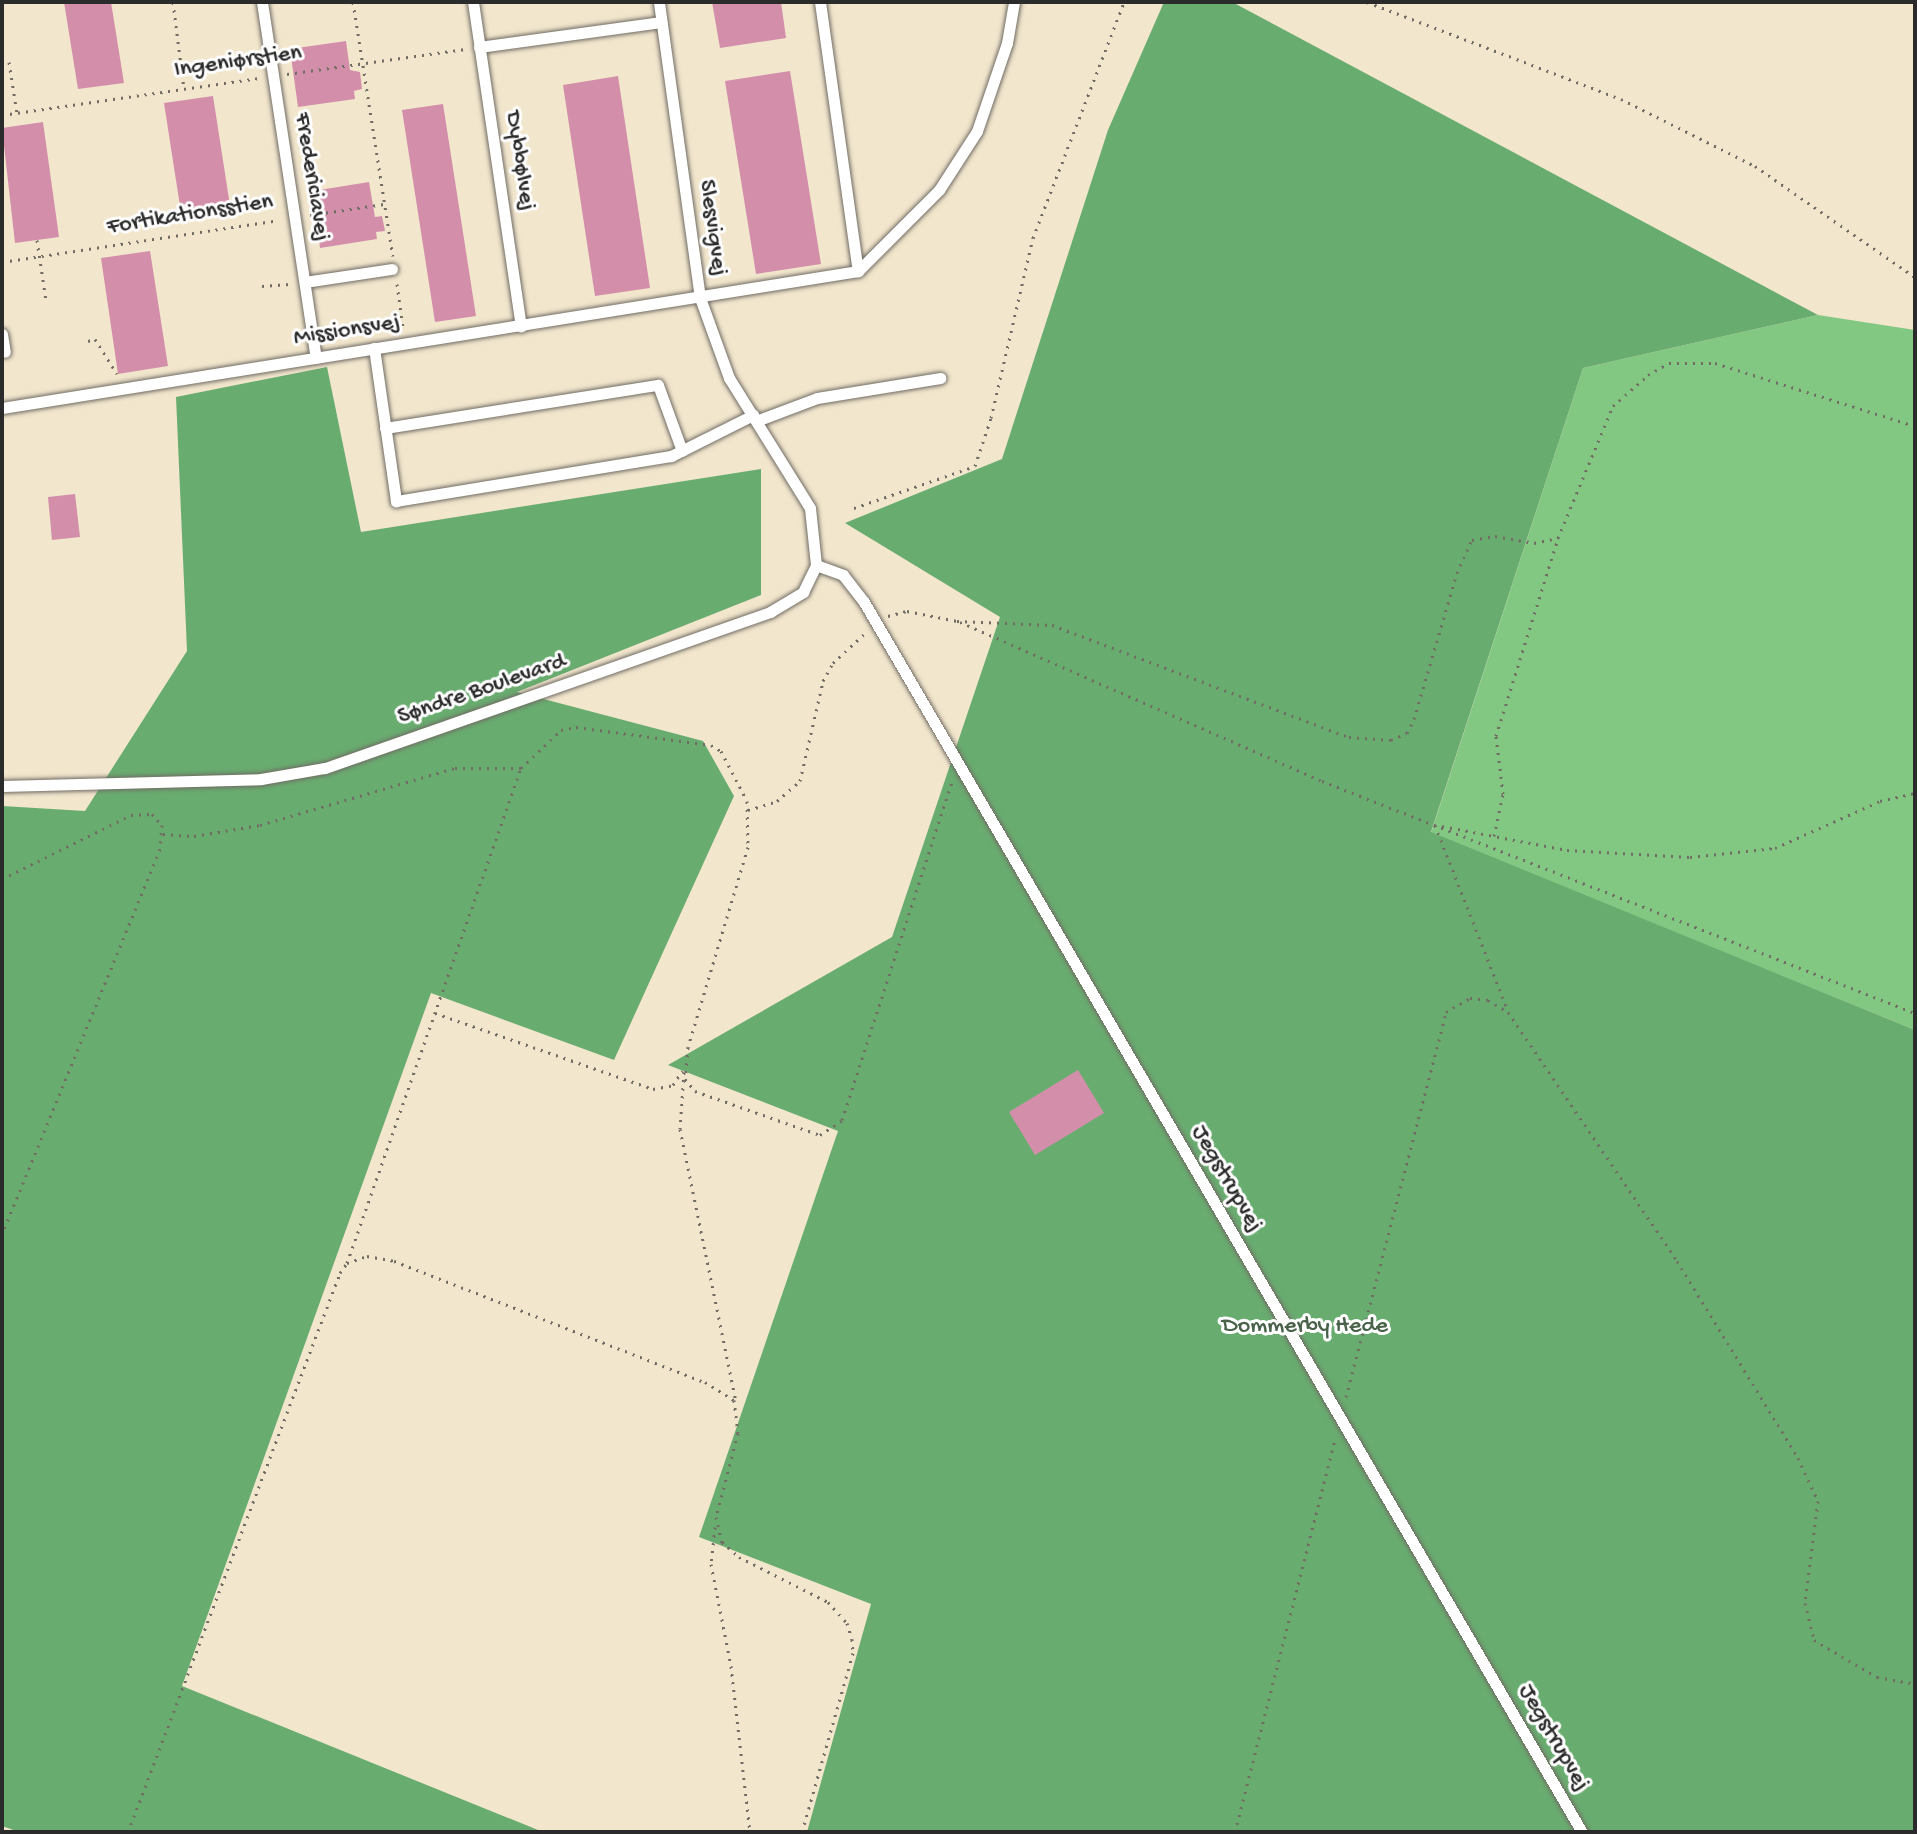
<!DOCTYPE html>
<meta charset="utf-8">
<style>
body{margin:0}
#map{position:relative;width:1917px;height:1834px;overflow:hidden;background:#f2e6cd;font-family:"Gochi Hand",sans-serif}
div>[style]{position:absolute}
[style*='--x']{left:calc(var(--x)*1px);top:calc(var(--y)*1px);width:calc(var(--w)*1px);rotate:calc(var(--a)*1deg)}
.green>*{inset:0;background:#82c882}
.forest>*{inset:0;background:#69ac70}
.building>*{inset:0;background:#d38faa}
.path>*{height:3px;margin-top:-1.5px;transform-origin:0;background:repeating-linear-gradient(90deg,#716c64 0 2px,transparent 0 8px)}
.roads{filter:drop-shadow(0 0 2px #716c64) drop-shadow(0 0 2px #716c64)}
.lane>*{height:11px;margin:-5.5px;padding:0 5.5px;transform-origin:5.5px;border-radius:5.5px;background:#fff}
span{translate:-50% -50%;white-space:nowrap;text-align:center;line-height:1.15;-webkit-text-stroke:6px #fff;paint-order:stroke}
.street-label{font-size:24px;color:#2b2b2b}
.park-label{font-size:24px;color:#496249}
.frame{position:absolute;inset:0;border:4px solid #2b2b2b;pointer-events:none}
</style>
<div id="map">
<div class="green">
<div style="clip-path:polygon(1818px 315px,1915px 330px,1915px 1030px,1431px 833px,1583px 368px)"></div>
</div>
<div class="forest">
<div style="clip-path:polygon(1164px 2px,1232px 2px,1818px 315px,1583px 368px,1431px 832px,1915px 1030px,1915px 1832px,807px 1832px,871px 1604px,699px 1537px,838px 1131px,668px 1065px,892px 937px,1000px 617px,845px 523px,1002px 459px,1108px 130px)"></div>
<div style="clip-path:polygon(327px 367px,361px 532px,761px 469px,761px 595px,517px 692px,703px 741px,734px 796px,614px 1060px,431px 993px,182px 1686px,543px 1832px,19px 1832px,2px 1826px,2px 806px,85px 811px,187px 651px,176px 397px)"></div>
</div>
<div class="building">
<div style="clip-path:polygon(64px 2px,111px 2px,124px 83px,78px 89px)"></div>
<div style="clip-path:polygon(712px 2px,781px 2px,786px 38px,720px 48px)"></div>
<div style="clip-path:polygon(346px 41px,350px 70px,360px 72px,362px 89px,354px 91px,355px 99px,298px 107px,290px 49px)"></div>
<div style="clip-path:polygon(790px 71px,821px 264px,756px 274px,725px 81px)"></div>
<div style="clip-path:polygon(618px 76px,650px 288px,595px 296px,563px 85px)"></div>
<div style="clip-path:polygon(213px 96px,231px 212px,182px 219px,164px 103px)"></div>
<div style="clip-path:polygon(443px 104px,476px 316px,435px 322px,402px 110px)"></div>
<div style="clip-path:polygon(43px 122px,59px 237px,15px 243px,2px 128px)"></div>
<div style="clip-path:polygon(369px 182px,375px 217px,382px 216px,385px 231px,376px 232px,377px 239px,320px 248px,313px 191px)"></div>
<div style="clip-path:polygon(150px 251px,168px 366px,118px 374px,101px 258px)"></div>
<div style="clip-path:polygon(75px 494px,80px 537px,52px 540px,48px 497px)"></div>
<div style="clip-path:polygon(1078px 1070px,1104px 1113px,1035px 1155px,1009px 1112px)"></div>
</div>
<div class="path">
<div style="--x:173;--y:2;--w:88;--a:82.8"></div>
<div style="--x:353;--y:2;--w:257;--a:81.1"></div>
<div style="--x:1367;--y:2;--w:272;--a:20.9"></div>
<div style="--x:1621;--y:99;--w:150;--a:26.6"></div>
<div style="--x:1755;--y:166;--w:195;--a:34.8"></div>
<div style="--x:9;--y:62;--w:52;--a:81.1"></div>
<div style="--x:287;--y:74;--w:180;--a:-8"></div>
<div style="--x:2;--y:115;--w:261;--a:-8.2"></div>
<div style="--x:310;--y:215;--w:75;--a:-8.5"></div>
<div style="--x:37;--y:240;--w:61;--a:81.5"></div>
<div style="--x:2;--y:262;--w:280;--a:-8.6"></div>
<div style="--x:397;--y:284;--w:44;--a:82.2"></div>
<div style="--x:262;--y:286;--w:28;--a:-4"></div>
<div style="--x:88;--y:341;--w:7;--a:-16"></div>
<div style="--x:95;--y:339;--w:41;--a:57.8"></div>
<div style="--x:854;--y:508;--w:128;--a:-19.1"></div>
<div style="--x:975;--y:466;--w:51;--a:-71.6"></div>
<div style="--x:991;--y:418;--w:185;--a:-76.9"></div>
<div style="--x:1033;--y:238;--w:253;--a:-68.9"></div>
<div style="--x:888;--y:616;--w:20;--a:-15"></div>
<div style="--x:907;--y:611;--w:51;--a:11.3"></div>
<div style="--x:957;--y:621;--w:95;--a:2.4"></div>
<div style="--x:1052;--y:625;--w:317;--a:20.7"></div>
<div style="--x:1349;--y:737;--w:42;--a:4.1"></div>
<div style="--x:1391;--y:740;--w:17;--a:-24"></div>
<div style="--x:1407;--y:733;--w:16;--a:-63"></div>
<div style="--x:1414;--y:719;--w:152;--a:-73.6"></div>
<div style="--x:1457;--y:573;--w:36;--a:-66"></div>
<div style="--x:1472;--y:540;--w:23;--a:-10"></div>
<div style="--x:1495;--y:536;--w:40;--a:10"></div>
<div style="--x:1534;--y:543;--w:25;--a:-12"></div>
<div style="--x:1558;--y:538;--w:143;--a:-67.4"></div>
<div style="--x:1613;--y:406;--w:47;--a:-41.5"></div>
<div style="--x:1648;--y:375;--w:24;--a:-30"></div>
<div style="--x:1669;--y:363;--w:46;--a:0"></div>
<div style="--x:1715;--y:363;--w:210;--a:17.5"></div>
<div style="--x:960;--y:622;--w:395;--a:23.7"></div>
<div style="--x:1322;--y:781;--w:637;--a:21.37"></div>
<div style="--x:748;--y:810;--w:30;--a:-17"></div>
<div style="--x:777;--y:801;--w:30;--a:-41"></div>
<div style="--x:800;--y:781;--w:103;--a:-77"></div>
<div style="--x:823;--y:681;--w:21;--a:-61"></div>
<div style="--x:833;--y:663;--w:42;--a:-43.1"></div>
<div style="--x:1435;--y:825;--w:200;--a:68.6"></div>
<div style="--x:1442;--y:826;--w:127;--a:10.9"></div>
<div style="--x:1567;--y:850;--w:123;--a:3.3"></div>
<div style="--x:1690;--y:857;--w:85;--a:-6"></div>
<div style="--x:1775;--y:848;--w:115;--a:-24.1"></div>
<div style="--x:1880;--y:801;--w:36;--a:-13"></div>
<div style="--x:163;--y:834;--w:31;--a:4"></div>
<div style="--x:194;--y:836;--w:67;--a:-9.5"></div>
<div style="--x:260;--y:825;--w:203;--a:-16.3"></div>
<div style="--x:455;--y:768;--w:66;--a:0"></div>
<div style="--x:521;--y:768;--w:55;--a:-43.5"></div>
<div style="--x:561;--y:730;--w:15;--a:-11"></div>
<div style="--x:576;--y:727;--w:136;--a:7.6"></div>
<div style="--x:711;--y:745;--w:12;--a:31"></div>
<div style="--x:721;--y:751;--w:56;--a:62.5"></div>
<div style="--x:747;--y:801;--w:46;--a:88.8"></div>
<div style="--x:748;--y:847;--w:209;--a:106.7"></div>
<div style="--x:688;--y:1047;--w:32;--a:95"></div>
<div style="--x:685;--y:1079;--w:16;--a:50"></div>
<div style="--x:695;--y:1091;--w:133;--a:19.4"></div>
<div style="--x:820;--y:1135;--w:27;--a:-34"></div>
<div style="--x:842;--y:1120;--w:356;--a:-72"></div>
<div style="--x:1494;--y:836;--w:43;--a:-77.9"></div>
<div style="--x:1503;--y:794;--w:58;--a:-96.9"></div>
<div style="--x:1496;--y:736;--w:207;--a:-72.6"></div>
<div style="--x:2;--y:879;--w:144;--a:-26.4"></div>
<div style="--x:131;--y:815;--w:21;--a:-3"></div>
<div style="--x:152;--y:814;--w:15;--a:48"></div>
<div style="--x:162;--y:825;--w:24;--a:95"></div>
<div style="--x:160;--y:849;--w:416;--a:112.3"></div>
<div style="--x:435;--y:1013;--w:231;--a:19.2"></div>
<div style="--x:653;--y:1089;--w:20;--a:-11"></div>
<div style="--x:673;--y:1085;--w:17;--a:-57"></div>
<div style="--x:684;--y:1072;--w:57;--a:94"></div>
<div style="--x:680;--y:1129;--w:279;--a:78.4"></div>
<div style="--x:347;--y:1263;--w:525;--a:-70.63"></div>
<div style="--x:1346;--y:1397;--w:398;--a:-75.4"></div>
<div style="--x:1446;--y:1012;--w:28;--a:-30"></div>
<div style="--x:1470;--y:998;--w:18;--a:6"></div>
<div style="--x:1488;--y:1000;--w:23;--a:31"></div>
<div style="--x:1508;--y:1012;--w:301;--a:55.8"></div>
<div style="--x:1677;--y:1261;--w:231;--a:58.4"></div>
<div style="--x:1798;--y:1458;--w:47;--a:65.1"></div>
<div style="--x:1818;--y:1501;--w:103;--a:97.3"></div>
<div style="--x:1805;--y:1603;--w:38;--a:76"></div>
<div style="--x:1814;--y:1640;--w:73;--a:30.4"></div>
<div style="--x:1877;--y:1677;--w:39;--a:10"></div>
<div style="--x:715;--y:1527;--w:37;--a:96"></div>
<div style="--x:711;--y:1564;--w:104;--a:78.9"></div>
<div style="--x:731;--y:1666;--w:167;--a:83.5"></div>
<div style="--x:128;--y:1832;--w:598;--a:-69.23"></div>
<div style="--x:340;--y:1273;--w:12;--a:-55"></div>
<div style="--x:347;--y:1263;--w:21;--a:-19"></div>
<div style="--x:367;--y:1256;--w:27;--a:10"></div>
<div style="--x:394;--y:1261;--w:334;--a:21.3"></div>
<div style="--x:705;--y:1382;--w:34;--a:32"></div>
<div style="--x:734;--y:1400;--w:33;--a:83"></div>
<div style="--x:738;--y:1433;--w:87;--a:104.7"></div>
<div style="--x:716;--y:1517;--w:26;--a:77"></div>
<div style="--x:722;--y:1542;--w:23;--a:41"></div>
<div style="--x:739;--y:1557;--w:100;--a:26.8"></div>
<div style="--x:828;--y:1602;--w:28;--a:48"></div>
<div style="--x:847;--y:1623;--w:17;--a:73"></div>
<div style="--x:852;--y:1639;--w:14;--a:86"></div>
<div style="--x:853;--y:1653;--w:186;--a:105.9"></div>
<div style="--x:1235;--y:1832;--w:406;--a:-75.7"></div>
</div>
<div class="roads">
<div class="lane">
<div style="--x:262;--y:2;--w:360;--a:81.4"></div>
<div style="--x:473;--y:2;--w:328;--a:81.6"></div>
<div style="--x:820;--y:2;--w:272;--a:82"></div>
<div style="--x:479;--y:47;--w:184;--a:-7.8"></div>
<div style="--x:305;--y:282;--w:88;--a:-8.5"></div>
<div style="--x:2;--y:334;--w:18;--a:81"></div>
<div style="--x:374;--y:348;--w:155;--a:81.8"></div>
<div style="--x:396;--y:501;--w:279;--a:-9.3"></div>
<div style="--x:671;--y:456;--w:92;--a:-26.6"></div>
<div style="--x:2;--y:408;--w:867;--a:-9.09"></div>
<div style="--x:858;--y:271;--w:115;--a:-45"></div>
<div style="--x:939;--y:190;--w:70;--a:-57.2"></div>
<div style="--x:977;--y:131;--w:93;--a:-71.2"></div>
<div style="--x:1007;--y:43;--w:42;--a:-80.3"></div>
<div style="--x:756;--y:421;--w:65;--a:-20.7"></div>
<div style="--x:817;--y:398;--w:125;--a:-9.2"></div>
<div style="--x:385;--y:428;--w:276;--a:-9"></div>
<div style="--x:658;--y:385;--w:70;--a:70"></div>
<div style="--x:816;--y:565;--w:29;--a:20"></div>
<div style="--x:843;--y:575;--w:34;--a:52"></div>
<div style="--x:864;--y:602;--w:1424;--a:59.73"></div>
<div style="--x:2;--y:786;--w:259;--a:-1.5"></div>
<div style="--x:261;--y:779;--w:65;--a:-9.8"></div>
<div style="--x:325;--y:768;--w:472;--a:-19.3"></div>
<div style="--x:770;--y:612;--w:39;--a:-31"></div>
<div style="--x:803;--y:592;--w:30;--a:-64"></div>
<div style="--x:816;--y:565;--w:57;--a:-96"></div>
<div style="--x:810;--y:508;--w:153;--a:-121.9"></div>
<div style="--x:729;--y:378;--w:85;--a:-109.9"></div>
<div style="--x:700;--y:298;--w:299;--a:-97.9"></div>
</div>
</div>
<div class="street-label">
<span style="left:238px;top:62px;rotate:-8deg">Ingeniørstien</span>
<span style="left:519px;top:161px;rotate:81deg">Dybbølvej</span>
<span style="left:311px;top:177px;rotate:81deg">Fredericiavej</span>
<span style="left:190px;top:215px;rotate:-9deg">Fortikationsstien</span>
<span style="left:712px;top:228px;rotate:82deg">Slesvigvej</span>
<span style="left:347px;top:331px;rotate:-9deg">Missionsvej</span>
<span style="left:482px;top:690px;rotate:-19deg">Søndre Boulevard</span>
<span style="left:1226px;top:1179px;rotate:60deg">Jegstrupvej</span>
<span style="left:1553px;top:1738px;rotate:60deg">Jegstrupvej</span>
</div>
<div class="park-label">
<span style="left:1305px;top:1327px">Dommerby Hede</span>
</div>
<div class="frame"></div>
</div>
